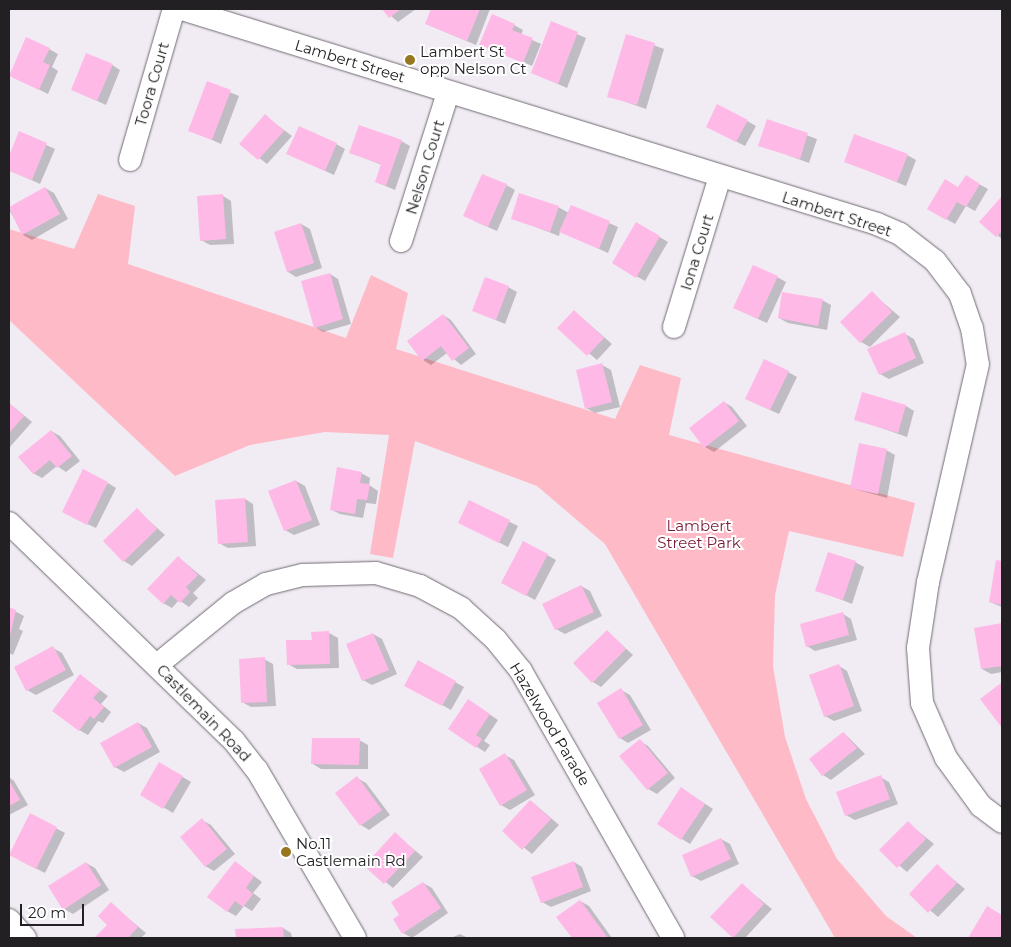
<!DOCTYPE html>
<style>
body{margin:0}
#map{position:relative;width:1011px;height:947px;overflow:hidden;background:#f1ebf4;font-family:Montserrat,sans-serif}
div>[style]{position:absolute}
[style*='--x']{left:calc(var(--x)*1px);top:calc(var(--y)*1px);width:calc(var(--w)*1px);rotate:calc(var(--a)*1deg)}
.green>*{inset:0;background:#febbc7}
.shadow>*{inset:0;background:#0003}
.building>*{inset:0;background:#ffb9e6}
.roads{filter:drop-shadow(0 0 1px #706b73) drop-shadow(0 0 1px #706b73)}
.minor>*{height:22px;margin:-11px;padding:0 11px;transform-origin:11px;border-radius:11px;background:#fff}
.dots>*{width:14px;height:14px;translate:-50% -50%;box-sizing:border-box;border:2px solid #fff;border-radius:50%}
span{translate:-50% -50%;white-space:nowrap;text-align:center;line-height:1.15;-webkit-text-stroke:4px #fff;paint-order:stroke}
.poi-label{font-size:15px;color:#222023}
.left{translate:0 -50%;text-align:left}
.street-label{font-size:15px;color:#222023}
.park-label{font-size:15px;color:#781b38}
.frame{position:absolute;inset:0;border:10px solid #222023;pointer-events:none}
.scale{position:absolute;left:20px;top:904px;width:64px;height:22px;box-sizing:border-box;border:2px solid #222023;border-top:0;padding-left:6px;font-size:15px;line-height:18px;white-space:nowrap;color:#222023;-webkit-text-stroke:4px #fff;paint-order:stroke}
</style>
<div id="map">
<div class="green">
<div style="clip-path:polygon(98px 194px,135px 206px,128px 264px,346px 338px,371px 275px,408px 293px,396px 349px,615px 419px,640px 365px,681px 378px,669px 435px,915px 503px,903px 557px,789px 531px,775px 595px,773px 666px,785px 737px,806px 799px,837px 859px,886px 916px,917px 938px,835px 938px,605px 544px,537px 486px,415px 441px,393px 558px,370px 554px,389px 435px,325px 432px,250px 445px,175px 476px,9px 320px,9px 229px,74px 249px)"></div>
</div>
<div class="shadow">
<div style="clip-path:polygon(383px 9px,416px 9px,398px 22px)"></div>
<div style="clip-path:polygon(432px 9px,490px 9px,476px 45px,426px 24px)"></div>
<div style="clip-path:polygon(552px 23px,586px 38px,567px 88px,533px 73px)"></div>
<div style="clip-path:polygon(514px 25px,523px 30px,521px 35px,541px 44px,532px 66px,481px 44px)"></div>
<div style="clip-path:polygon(627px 35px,664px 49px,646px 109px,609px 96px)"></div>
<div style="clip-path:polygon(49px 49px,58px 54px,52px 67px,58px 71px,48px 94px,10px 75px)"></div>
<div style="clip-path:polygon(112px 65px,120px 70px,106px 105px,73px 90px)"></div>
<div style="clip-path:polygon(207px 83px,239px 96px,221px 144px,190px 130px)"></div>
<div style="clip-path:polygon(265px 116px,292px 136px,267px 164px,241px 144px)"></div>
<div style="clip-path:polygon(747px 121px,756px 126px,745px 146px,716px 131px)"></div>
<div style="clip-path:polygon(767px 121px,817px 139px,809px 163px,760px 145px)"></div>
<div style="clip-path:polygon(20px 133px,55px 149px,40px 184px,9px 170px,9px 160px)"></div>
<div style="clip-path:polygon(401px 141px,410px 146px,395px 190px,376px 182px,382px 165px,351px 153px)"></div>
<div style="clip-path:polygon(336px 144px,345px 149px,334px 175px,297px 158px)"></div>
<div style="clip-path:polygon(907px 155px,916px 160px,906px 186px,845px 161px)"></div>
<div style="clip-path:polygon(966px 177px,988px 189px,975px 211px,966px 206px,955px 224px,929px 209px,959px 189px)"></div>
<div style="clip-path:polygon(506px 185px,515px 190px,497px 231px,474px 221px)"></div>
<div style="clip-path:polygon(45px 188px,54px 193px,68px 219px,32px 240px,23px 235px,9px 209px)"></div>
<div style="clip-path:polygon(223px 196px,231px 201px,234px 244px,210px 245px,201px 240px)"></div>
<div style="clip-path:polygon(1002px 198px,1002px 239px,981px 222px)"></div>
<div style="clip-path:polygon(571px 206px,618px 227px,608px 253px,560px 231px,559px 236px,512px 218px,558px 207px,569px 213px)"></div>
<div style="clip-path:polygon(301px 224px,310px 229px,322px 268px,296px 277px,288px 272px)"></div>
<div style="clip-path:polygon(637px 224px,668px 242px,645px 281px,613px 263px)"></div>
<div style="clip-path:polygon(330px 274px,338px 279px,351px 324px,323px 332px,315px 327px)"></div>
<div style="clip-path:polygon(777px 277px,786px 282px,767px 323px,743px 312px)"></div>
<div style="clip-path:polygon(508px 287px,517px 292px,505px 324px,474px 311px)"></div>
<div style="clip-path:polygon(872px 293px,900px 317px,870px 347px,861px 342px)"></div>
<div style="clip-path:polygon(822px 300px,831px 305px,827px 330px,788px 323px,779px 318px)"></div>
<div style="clip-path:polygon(574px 311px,612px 344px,597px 360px,559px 328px)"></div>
<div style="clip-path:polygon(443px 315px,451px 320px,476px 354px,461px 365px,447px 353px,431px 365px,423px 360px)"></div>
<div style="clip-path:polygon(905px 334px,914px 339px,924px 363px,889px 379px,880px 374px)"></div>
<div style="clip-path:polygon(602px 365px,611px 370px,620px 407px,595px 413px,586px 408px)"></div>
<div style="clip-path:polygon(788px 372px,797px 377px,779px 414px,755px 403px)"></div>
<div style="clip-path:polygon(724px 402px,732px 407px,747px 426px,714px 452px,705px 447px)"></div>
<div style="clip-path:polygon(9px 403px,32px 422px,9px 448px)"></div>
<div style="clip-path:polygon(906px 406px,914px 411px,907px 437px,856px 419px)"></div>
<div style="clip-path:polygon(51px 431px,60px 436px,80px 461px,66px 472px,57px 466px,42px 478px,33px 473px)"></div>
<div style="clip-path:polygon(886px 450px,895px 455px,887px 498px,851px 488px)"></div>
<div style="clip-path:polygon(361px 473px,370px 478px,369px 485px,378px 491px,376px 504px,366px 503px,363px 518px,340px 514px,332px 510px)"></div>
<div style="clip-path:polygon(296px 481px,305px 486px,320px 525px,294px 535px,285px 530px)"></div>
<div style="clip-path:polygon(108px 483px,116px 488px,96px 528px,72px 517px)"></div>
<div style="clip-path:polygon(245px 499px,253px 504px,256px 546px,228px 548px,219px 543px)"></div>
<div style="clip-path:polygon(470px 502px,518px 526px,508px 547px,468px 527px)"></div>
<div style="clip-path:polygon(137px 510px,165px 535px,132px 566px,124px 561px)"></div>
<div style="clip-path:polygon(524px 542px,556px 560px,535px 600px,511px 587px)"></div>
<div style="clip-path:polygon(178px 557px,206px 580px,193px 593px,198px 598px,189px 607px,179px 600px,172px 608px,163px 603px)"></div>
<div style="clip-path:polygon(997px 561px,1002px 562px,1002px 607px,990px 602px)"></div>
<div style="clip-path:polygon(855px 562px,864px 567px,852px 604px,817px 590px)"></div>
<div style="clip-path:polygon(581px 586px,590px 591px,602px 616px,565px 634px,556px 629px)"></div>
<div style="clip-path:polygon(9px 608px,24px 616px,19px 629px,23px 631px,13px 655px,9px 653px)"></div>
<div style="clip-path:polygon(843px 614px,851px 619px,857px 640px,815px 651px,807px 646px)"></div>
<div style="clip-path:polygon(1002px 624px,1002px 672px,991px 674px,982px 669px)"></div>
<div style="clip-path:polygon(607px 631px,633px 655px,601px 687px,593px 682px)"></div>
<div style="clip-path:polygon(329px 633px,338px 638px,339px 668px,297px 669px,288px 664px,313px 641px)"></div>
<div style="clip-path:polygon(373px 634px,382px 639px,397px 674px,372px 685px,363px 680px)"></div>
<div style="clip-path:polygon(53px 648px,62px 653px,74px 675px,36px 695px,27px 690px,15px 668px)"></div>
<div style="clip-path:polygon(264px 659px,273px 664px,276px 706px,251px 707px,242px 702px)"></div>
<div style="clip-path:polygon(419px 662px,464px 687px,451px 710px,406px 685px)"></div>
<div style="clip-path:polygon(839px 666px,847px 671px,862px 711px,834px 721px,825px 716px)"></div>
<div style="clip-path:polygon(88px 681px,108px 696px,101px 704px,111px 712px,103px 723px,98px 721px,88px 735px,79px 730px)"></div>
<div style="clip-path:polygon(621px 690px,630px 695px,651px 730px,628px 743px,620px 738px)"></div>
<div style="clip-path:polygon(477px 706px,498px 720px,484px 741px,490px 745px,485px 752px,450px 729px)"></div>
<div style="clip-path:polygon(138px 723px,147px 728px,160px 752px,124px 772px,115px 767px,102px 743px)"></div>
<div style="clip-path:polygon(844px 733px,865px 754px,831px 780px,823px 775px)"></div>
<div style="clip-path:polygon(359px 740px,368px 745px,368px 769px,321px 769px,313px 764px)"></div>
<div style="clip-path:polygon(640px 741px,648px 746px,675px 778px,657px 794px,648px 789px)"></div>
<div style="clip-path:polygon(505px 755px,514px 760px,535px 795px,510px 810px,501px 805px)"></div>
<div style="clip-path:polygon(159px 763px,191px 782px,173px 813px,141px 794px)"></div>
<div style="clip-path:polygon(9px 777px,14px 781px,28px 805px,9px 815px)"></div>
<div style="clip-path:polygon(880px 777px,889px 782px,898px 804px,855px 820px,846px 815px)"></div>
<div style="clip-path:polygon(357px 778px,366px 783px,390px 815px,369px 830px,361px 825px)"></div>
<div style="clip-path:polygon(690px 794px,713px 809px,690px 844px,658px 824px)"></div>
<div style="clip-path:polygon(531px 801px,559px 825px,532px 854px,503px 831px)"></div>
<div style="clip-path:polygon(31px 815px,65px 833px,45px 873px,19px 860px)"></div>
<div style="clip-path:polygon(202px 820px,211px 825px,235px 854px,214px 871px,205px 866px)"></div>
<div style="clip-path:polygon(908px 823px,934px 844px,907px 872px,881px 850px)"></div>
<div style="clip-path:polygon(395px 834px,423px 857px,393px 888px,366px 866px)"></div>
<div style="clip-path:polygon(721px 839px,730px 844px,739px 864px,701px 881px,692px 876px)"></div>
<div style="clip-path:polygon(574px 862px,582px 867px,591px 891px,551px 907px,542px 902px)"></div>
<div style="clip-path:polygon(86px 863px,95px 868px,109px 890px,73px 914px,64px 909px)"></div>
<div style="clip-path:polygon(937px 866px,965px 889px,938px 917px,911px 894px)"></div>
<div style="clip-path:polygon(243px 868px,262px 882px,253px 893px,261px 899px,252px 911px,244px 906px,236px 916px,227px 911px)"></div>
<div style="clip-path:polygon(423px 883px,432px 888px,448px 913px,412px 938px,403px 933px,401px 915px)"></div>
<div style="clip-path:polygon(742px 885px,772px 909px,745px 938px,736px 938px,733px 937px)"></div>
<div style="clip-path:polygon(580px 901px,589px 906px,612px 938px,573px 938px,558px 917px)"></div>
<div style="clip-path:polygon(111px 904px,146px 933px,141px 938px,96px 938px,109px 925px)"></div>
<div style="clip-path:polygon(987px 908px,1002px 917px,1002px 938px,969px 938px)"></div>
<div style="clip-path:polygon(283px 928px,291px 933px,292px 938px,237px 938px,237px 931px)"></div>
<div style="clip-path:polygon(460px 934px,468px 938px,451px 938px)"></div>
</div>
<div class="building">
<div style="clip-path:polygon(382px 9px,401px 9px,389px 18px)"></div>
<div style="clip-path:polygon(431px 9px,480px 9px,467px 41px,425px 24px)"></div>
<div style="clip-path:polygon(492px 14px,515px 24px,512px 30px,533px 38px,523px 63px,479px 45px)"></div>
<div style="clip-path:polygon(551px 21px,578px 32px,558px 84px,531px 73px)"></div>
<div style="clip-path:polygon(626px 34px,655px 43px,637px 105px,607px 97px)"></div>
<div style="clip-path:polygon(26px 37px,50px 48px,43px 62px,50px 65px,39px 90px,9px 76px)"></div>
<div style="clip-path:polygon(86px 53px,113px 64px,97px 101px,71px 90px)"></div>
<div style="clip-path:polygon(207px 81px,231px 90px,212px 140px,188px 131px)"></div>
<div style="clip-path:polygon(717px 104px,748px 120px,736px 142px,706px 127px)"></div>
<div style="clip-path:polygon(265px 114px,284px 131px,258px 160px,239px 144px)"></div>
<div style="clip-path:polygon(767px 119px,808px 133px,800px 159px,758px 146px)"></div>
<div style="clip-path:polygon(359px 125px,402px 140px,386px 186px,375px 182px,381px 164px,349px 153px)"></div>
<div style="clip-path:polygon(299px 126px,337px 143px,325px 171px,286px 154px)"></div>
<div style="clip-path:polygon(19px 131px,47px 143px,32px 180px,9px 171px,9px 156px)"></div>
<div style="clip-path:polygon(854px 134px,908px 154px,897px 182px,844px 162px)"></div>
<div style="clip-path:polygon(482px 174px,507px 184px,488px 227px,463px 216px)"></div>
<div style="clip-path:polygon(966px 175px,980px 184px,966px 207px,957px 202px,946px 220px,927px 209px,945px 179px,958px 187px)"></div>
<div style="clip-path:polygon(45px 187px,60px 214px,22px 235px,9px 207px)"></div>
<div style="clip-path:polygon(519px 193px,559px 206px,550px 232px,511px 219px)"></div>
<div style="clip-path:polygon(223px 194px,226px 239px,200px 241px,197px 196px)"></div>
<div style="clip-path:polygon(1002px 196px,1002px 231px,996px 237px,979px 222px)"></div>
<div style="clip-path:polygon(571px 205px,610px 221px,599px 249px,559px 232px)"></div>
<div style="clip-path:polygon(636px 222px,660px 236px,636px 278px,612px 263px)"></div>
<div style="clip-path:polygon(301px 223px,314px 263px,287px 272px,274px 232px)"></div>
<div style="clip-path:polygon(753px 265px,778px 276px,758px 319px,733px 308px)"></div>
<div style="clip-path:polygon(330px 273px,343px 319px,314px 328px,301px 281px)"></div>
<div style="clip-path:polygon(485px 277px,509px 286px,496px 320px,472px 311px)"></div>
<div style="clip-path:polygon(872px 291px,892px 312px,860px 343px,840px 322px)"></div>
<div style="clip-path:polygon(782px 292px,823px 299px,818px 326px,778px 318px)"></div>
<div style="clip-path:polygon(574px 310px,604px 338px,587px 356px,557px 328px)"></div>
<div style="clip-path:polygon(443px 314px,469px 348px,452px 361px,441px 346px,422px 361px,407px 341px)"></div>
<div style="clip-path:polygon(905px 332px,916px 358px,879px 375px,867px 349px)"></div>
<div style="clip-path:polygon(764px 359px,789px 371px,770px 410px,745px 399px)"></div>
<div style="clip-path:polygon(602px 363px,612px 402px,585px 409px,576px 370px)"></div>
<div style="clip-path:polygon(862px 392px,906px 405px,898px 433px,854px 420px)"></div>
<div style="clip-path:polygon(724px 401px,739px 421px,704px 448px,689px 428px)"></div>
<div style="clip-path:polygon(9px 403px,24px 416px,9px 433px)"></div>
<div style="clip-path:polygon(51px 430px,72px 456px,57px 468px,50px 460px,33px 474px,18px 457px)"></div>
<div style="clip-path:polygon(859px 443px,887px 449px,878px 494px,850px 488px)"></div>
<div style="clip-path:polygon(337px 467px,362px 472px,360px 483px,370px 484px,367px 500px,357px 499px,355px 514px,330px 510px)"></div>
<div style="clip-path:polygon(83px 469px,108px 482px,87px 525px,62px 512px)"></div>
<div style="clip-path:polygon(296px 480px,312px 520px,284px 531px,268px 491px)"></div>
<div style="clip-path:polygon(245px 498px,248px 542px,218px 544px,215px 500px)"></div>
<div style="clip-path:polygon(469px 500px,510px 520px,499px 543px,458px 523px)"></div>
<div style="clip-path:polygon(137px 508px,157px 529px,123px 562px,103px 541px)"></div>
<div style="clip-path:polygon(523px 541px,548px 554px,526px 596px,501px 583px)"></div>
<div style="clip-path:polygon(828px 552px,856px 561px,843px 600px,815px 591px)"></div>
<div style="clip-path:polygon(178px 556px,198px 575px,186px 587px,190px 592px,180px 603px,171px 595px,163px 604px,147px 589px)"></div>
<div style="clip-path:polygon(996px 560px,1002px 561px,1002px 605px,989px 602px)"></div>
<div style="clip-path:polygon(581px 585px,594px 612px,555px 630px,542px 604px)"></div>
<div style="clip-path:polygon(9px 607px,16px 610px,9px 640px)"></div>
<div style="clip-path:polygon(843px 612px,849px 635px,806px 647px,800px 624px)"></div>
<div style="clip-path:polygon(1002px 623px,1002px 666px,981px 669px,974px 628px)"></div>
<div style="clip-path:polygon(607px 630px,626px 649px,592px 683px,573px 663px)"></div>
<div style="clip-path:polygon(329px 631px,330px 664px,287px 665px,286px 640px,312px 640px,311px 632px)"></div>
<div style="clip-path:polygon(373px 633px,389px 670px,362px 681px,346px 644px)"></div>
<div style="clip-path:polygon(53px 646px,66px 670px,26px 691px,14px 667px)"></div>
<div style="clip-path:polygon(265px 657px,267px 702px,241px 703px,239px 659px)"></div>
<div style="clip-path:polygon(418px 660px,456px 681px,442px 706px,404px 686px)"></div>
<div style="clip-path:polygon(839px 664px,854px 706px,824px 717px,809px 675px)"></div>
<div style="clip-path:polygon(80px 674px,100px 690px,93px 698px,104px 707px,94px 719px,90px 716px,79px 731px,52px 711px)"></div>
<div style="clip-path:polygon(1001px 683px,1002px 685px,1002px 728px,980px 699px)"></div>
<div style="clip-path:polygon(621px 688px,643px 725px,619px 739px,597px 703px)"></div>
<div style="clip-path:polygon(468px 699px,490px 714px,476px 735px,482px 739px,476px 748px,448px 729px)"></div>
<div style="clip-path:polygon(138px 722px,152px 747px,114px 768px,100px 743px)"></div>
<div style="clip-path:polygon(843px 732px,857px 748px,822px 776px,809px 759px)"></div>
<div style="clip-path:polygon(312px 738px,360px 738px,359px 765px,311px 764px)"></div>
<div style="clip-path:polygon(640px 739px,668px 773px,647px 790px,619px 756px)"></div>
<div style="clip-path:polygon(505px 753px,527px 790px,500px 806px,479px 769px)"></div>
<div style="clip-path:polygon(159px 762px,183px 776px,163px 809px,140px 795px)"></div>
<div style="clip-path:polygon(881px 775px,890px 799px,845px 816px,836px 792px)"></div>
<div style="clip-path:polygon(357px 776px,382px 810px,360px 826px,335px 793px)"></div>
<div style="clip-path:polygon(9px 780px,20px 800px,9px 806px)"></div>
<div style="clip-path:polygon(681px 787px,705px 804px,681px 840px,657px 824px)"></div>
<div style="clip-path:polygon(530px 800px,551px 819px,522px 850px,502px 831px)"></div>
<div style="clip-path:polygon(30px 813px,57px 827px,36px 869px,9px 855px)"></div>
<div style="clip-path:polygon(202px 818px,227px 849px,205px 867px,180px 837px)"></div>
<div style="clip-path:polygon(908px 821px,926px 839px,897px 868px,879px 850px)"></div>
<div style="clip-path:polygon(395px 832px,415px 851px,384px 884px,364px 866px)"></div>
<div style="clip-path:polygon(721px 838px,731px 859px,691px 877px,682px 855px)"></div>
<div style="clip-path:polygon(235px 861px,254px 876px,246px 888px,253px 894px,243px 907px,235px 901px,227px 912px,207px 897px)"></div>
<div style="clip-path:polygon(574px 861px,583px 887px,541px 903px,531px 877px)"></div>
<div style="clip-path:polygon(86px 862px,101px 885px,63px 910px,48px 886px)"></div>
<div style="clip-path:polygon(937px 864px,957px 883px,928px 913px,909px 894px)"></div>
<div style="clip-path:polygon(423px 882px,441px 908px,402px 934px,393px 919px,399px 915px,391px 902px)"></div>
<div style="clip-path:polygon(742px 883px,764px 904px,733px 938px,710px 917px)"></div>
<div style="clip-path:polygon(580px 900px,607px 937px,605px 938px,572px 938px,556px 917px)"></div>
<div style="clip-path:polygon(111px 902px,138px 927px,128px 938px,94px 938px,107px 925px,98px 916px)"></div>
<div style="clip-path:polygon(987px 906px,1002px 915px,1002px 933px,999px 938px,968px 938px)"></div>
<div style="clip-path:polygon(283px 927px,284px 938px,236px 938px,235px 929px)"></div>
</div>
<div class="roads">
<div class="minor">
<div style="--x:182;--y:9;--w:727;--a:17.19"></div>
<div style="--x:877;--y:224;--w:25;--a:23"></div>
<div style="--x:900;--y:234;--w:44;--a:37.6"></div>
<div style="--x:935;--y:261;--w:41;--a:52.9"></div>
<div style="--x:960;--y:294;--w:36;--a:71"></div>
<div style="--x:972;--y:328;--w:36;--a:81"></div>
<div style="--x:978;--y:364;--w:224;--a:102.9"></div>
<div style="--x:928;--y:582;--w:67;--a:98.6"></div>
<div style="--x:918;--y:648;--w:55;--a:85.8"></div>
<div style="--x:922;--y:703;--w:60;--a:66.4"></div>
<div style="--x:946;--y:758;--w:59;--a:53.9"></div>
<div style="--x:981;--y:806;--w:26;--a:37"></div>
<div style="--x:130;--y:160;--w:157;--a:-73.8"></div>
<div style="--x:401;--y:241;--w:155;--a:-72.4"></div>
<div style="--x:674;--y:327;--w:157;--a:-73"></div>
<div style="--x:9;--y:523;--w:313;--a:44.1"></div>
<div style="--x:234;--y:741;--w:37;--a:52"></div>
<div style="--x:257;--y:770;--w:194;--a:59.7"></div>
<div style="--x:157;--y:665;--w:98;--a:-39.2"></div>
<div style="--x:233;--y:603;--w:38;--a:-30"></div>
<div style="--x:266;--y:584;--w:38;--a:-14"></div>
<div style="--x:303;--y:575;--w:73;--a:-1.6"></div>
<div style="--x:376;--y:573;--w:46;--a:16.5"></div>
<div style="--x:420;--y:586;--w:47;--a:28.2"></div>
<div style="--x:461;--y:608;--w:47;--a:42.4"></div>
<div style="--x:496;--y:640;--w:40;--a:51"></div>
<div style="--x:521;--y:671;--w:307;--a:60.3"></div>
<div style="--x:9;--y:920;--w:24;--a:48"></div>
</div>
</div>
<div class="dots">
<div style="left:410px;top:60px;background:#97761f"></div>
<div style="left:286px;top:852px;background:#97761f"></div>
</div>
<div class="poi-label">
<span class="left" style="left:420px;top:60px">Lambert St<br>opp Nelson Ct</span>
<span class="left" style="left:296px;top:852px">No.11<br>Castlemain Rd</span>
</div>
<div class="street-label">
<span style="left:350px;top:61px;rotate:17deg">Lambert Street</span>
<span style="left:152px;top:84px;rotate:-74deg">Toora Court</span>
<span style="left:425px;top:167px;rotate:-73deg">Nelson Court</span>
<span style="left:837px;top:214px;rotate:18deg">Lambert Street</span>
<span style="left:697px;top:252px;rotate:-73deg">Iona Court</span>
<span style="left:204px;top:713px;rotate:46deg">Castlemain Road</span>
<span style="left:550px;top:724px;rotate:59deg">Hazelwood Parade</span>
</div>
<div class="park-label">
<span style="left:699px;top:534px">Lambert<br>Street Park</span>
</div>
<div class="frame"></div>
<div class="scale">20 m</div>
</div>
